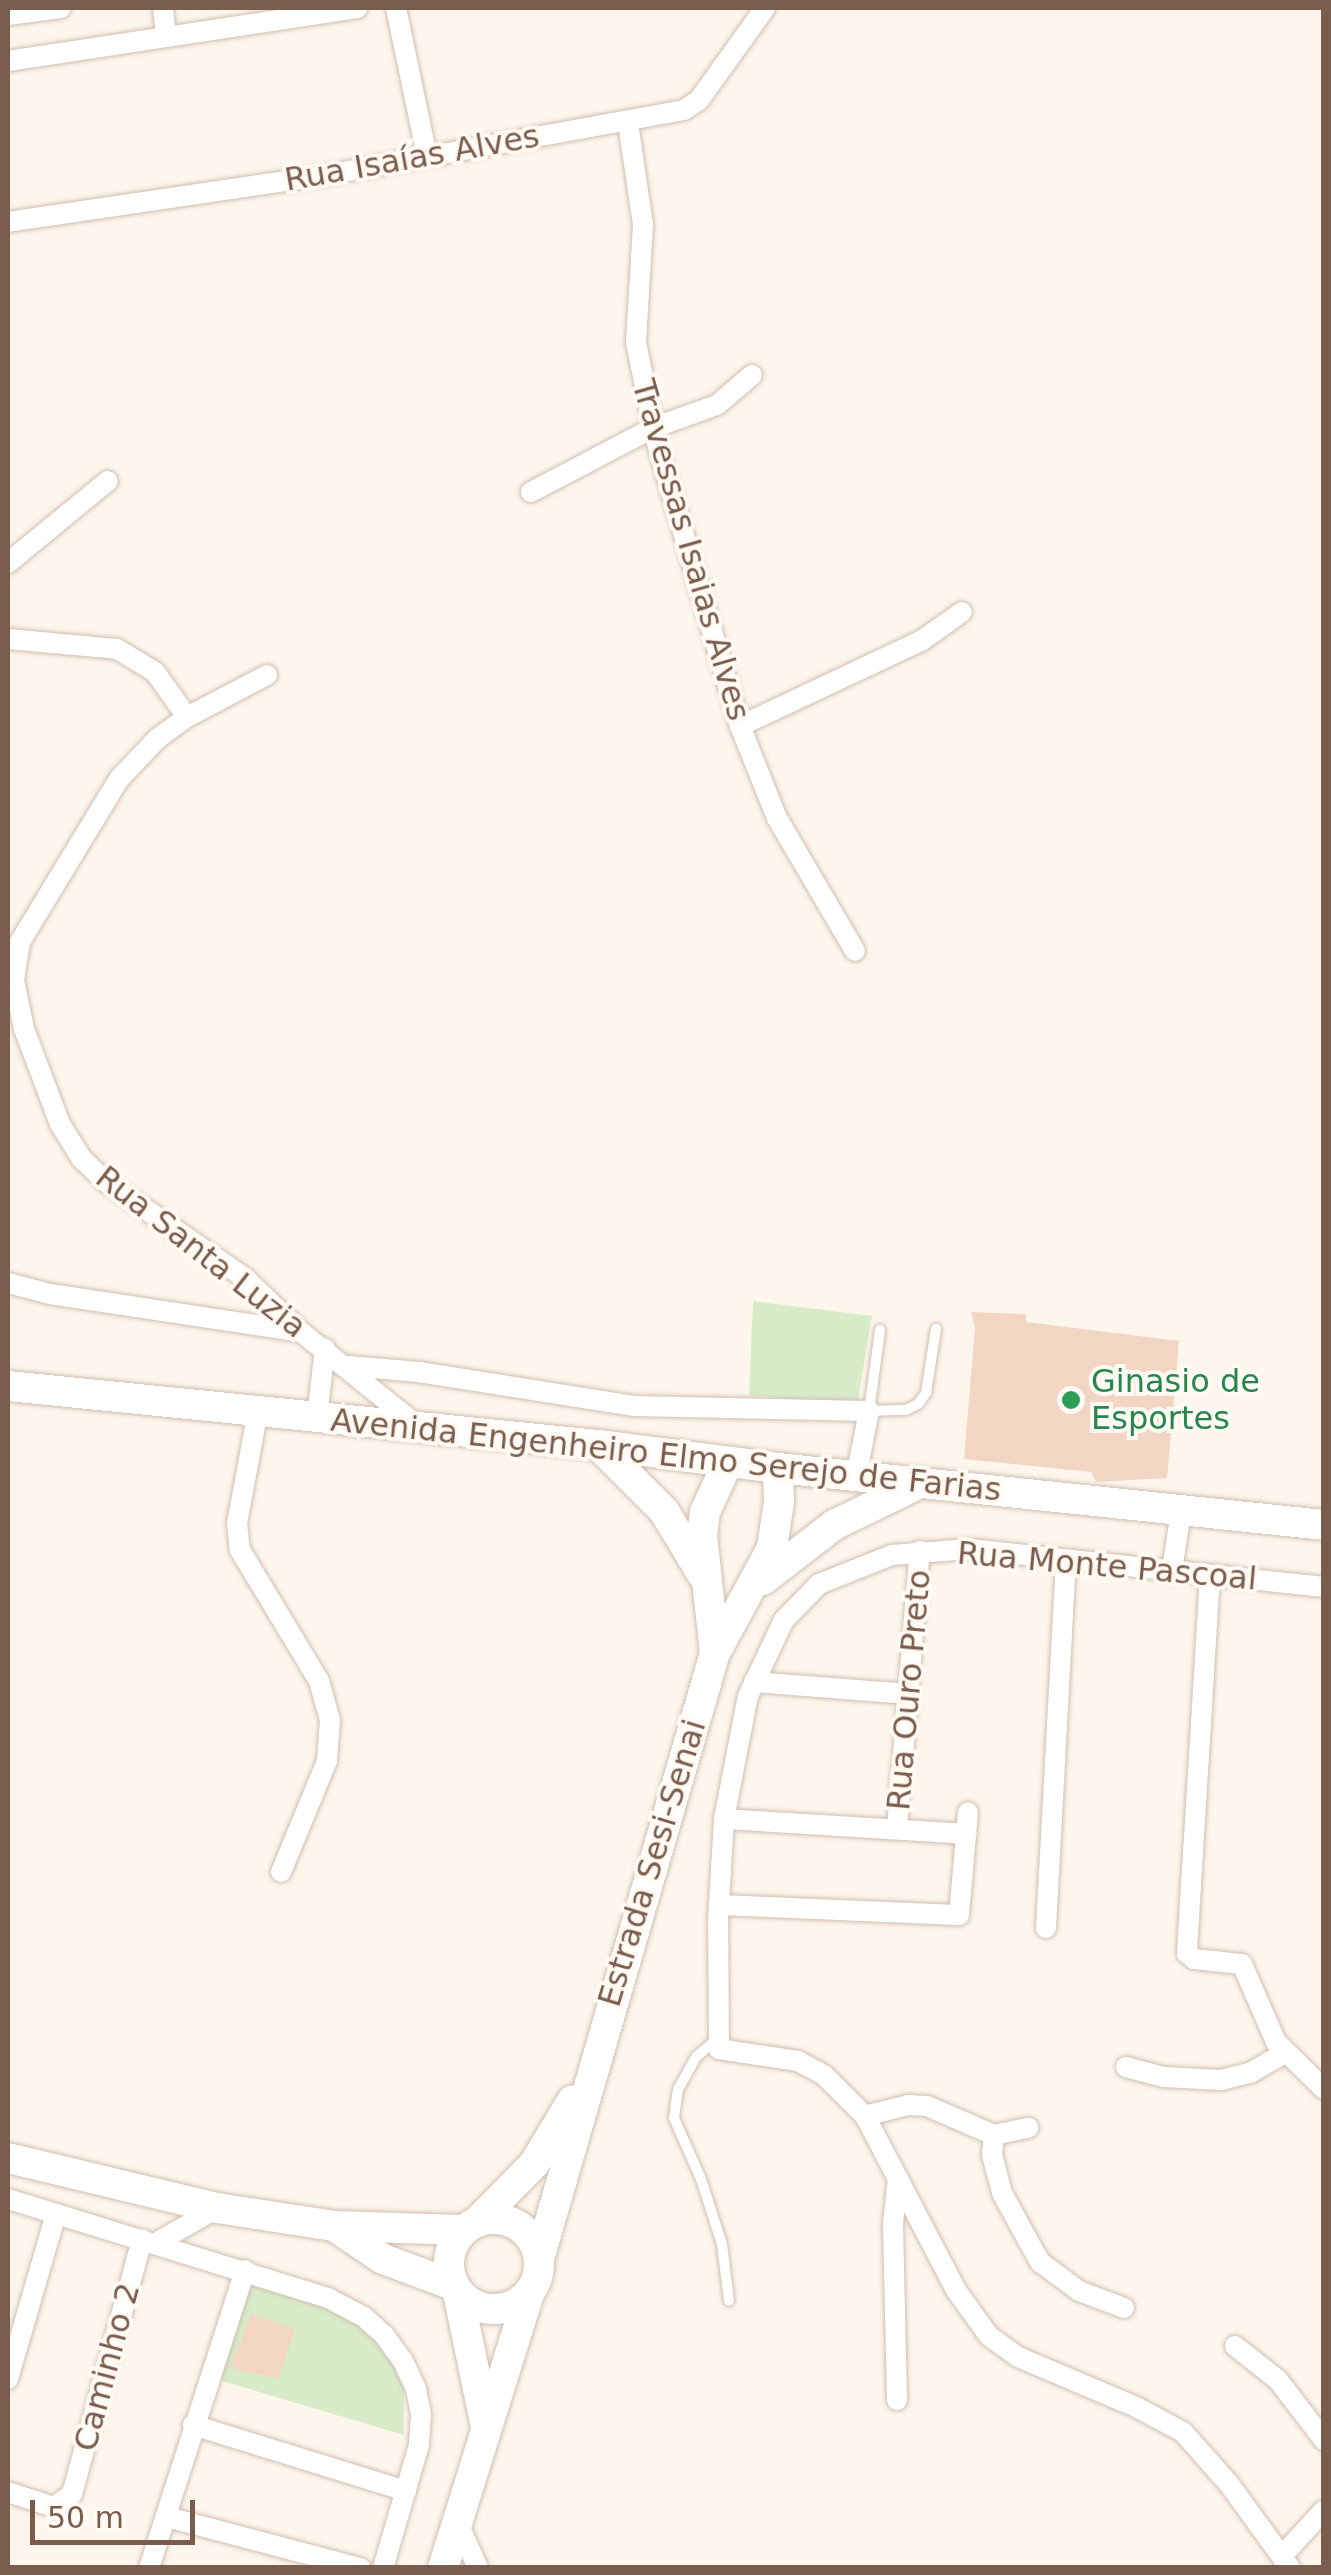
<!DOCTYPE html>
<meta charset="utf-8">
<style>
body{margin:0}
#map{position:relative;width:1331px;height:2575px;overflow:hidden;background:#fdf6ec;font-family:"DejaVu Sans",sans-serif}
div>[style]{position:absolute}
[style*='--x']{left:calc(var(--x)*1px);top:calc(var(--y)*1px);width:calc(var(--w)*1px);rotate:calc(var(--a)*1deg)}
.green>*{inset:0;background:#d8ecc9}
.building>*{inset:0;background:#f3d5c3}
.roads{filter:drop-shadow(0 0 2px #d1beb0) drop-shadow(0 0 2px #d1beb0)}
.lane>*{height:10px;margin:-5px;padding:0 5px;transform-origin:5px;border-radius:5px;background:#fff}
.street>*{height:20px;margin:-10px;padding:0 10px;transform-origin:10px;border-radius:10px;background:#fff}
.secondary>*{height:30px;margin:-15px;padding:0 15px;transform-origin:15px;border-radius:15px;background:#fff}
.secondary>.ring{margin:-15px;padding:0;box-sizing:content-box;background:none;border:30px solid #fff;border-radius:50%}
.dots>*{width:28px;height:28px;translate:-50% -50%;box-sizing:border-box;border:5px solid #fffaf3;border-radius:50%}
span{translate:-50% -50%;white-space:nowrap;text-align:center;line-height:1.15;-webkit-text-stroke:8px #fffaf3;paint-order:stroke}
.street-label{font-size:32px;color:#7a5c4d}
.leisure-label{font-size:32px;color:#27864d}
.left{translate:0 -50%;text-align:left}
.frame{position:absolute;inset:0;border:10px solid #7a5c4d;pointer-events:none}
.scale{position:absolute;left:30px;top:2500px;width:165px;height:45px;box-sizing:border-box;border:5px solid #7a5c4d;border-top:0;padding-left:12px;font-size:30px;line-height:35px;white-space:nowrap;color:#7a5c4d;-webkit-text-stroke:8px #fffaf3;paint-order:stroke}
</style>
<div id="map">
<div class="green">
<div style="clip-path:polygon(753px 1301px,872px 1316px,857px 1405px,749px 1395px)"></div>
<div style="clip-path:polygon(249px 2279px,360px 2320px,392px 2361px,404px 2390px,404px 2435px,219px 2380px)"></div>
</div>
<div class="building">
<div style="clip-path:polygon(971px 1312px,1026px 1314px,1026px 1322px,1179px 1341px,1167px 1478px,1096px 1482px,1091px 1472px,964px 1459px,975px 1328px)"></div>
<div style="clip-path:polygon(251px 2314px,295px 2329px,278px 2379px,230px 2368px)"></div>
</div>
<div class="roads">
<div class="lane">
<div style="--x:880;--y:1330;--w:82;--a:97.7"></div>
<div style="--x:869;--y:1411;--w:37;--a:-2"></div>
<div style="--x:906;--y:1410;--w:13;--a:-27"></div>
<div style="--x:918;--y:1404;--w:14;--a:-54"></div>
<div style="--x:926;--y:1393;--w:65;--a:-81.1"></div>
<div style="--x:716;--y:2040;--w:26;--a:140"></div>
<div style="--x:696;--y:2057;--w:37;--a:119"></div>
<div style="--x:678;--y:2089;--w:29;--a:98"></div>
<div style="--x:674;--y:2118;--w:67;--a:66.1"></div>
<div style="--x:701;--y:2179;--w:68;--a:72.1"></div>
<div style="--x:722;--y:2244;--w:57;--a:83"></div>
</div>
<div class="street">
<div style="--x:163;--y:8;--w:28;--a:84"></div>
<div style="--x:396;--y:8;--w:151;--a:78.2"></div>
<div style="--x:8;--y:15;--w:53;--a:-7.5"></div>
<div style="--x:8;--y:61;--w:353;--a:-8.6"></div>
<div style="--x:628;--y:123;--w:102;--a:81.6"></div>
<div style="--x:643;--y:224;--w:118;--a:93.4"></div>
<div style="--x:636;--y:342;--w:96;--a:78.6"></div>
<div style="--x:655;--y:436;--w:302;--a:73.7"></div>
<div style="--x:740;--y:726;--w:99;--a:68.1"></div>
<div style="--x:777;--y:818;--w:154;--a:59.6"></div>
<div style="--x:8;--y:222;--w:328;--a:-8.4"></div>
<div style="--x:332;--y:174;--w:358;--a:-10.3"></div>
<div style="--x:684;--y:110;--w:18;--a:-34"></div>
<div style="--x:699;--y:100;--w:113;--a:-54.3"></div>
<div style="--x:531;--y:492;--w:138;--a:-27.7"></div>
<div style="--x:653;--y:428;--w:68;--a:-19.8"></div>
<div style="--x:717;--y:405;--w:46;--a:-40.6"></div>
<div style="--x:8;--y:563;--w:129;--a:-39.4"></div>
<div style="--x:8;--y:639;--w:109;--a:5.2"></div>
<div style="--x:117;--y:649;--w:44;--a:31.2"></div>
<div style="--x:155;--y:672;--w:55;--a:54.6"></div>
<div style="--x:267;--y:675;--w:90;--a:152.3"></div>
<div style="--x:187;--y:717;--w:37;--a:144"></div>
<div style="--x:157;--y:739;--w:55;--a:133.5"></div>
<div style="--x:119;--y:779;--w:191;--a:121.3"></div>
<div style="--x:20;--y:942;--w:38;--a:99"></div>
<div style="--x:14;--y:980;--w:50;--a:78.5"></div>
<div style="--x:24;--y:1029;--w:102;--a:69.2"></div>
<div style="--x:60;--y:1124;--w:40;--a:58"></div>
<div style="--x:81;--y:1158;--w:35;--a:44"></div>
<div style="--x:106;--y:1182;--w:169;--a:34.6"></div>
<div style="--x:245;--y:1278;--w:78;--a:44"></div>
<div style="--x:301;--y:1332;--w:150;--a:38.8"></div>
<div style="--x:740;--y:726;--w:200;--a:-25.2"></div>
<div style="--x:921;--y:641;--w:50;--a:-35.3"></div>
<div style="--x:8;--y:1283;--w:43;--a:14.7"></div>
<div style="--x:50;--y:1294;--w:254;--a:8.6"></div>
<div style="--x:349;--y:1366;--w:70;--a:4.9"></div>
<div style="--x:419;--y:1372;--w:217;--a:9"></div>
<div style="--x:633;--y:1406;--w:236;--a:1.2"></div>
<div style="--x:869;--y:1411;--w:67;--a:101.1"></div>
<div style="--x:258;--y:1411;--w:114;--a:100.6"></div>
<div style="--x:237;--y:1523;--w:27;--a:84"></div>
<div style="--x:240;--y:1550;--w:153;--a:58.9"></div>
<div style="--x:319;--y:1681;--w:41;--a:74.2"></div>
<div style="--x:330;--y:1720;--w:41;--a:94.2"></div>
<div style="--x:327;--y:1761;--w:120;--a:112.5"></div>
<div style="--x:317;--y:1417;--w:69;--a:-83.4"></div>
<div style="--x:1172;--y:1571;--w:61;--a:-81.5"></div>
<div style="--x:1210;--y:1575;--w:379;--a:93.5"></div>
<div style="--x:1187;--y:1953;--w:9;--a:41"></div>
<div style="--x:1194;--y:1959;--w:48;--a:5.9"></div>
<div style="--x:1242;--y:1964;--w:85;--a:66.4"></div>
<div style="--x:1276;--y:2042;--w:67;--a:44.4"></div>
<div style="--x:754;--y:1682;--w:155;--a:4.4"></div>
<div style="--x:724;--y:1819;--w:243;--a:3.5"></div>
<div style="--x:897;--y:1828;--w:278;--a:-85.3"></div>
<div style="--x:719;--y:1905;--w:240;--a:2.4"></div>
<div style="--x:959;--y:1915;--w:103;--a:-85"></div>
<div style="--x:1046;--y:1928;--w:369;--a:-86.9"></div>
<div style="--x:1126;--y:2067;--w:39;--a:15"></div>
<div style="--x:1164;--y:2077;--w:57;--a:3"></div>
<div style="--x:1221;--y:2080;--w:30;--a:-14"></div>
<div style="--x:1250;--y:2073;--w:39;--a:-30"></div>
<div style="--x:865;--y:2116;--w:44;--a:-14.3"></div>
<div style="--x:908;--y:2105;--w:19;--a:3"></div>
<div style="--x:927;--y:2106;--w:73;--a:23.4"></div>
<div style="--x:994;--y:2135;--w:35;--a:-12"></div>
<div style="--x:994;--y:2135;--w:20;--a:96"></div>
<div style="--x:992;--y:2155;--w:39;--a:75"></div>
<div style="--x:1002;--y:2193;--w:79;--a:61.2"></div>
<div style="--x:1040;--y:2262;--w:49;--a:36.6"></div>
<div style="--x:1079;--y:2291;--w:48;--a:20.7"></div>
<div style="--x:8;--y:2199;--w:335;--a:17.2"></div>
<div style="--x:328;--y:2298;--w:41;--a:27.8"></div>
<div style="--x:364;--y:2317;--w:27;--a:42"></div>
<div style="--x:384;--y:2335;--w:32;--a:54"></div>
<div style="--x:403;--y:2361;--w:31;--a:65"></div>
<div style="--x:416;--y:2389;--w:26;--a:79"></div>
<div style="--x:421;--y:2415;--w:30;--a:94"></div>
<div style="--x:419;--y:2445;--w:128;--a:106.3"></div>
<div style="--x:156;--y:2243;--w:70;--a:-29.8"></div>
<div style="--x:1235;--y:2346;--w:55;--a:38.3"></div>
<div style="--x:1278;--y:2380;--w:76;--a:52.5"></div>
<div style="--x:8;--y:2379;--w:172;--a:-73.8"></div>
<div style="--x:897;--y:2400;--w:177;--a:-91.3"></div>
<div style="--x:893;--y:2223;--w:45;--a:-83.7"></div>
<div style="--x:193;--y:2425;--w:223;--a:17.2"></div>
<div style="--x:8;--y:2492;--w:48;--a:18.1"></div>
<div style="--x:54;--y:2507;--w:22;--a:-36"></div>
<div style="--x:72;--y:2494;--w:264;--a:-74.6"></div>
<div style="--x:167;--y:2517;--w:200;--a:14.8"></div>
<div style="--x:458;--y:2523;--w:49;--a:66"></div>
<div style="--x:1282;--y:2556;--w:62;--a:-47.6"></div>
<div style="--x:149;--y:2568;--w:313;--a:-72.1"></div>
<div style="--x:1290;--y:2568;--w:104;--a:-126"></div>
<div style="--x:1229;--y:2484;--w:69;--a:-131.5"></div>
<div style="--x:1183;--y:2432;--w:53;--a:-152"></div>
<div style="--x:1136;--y:2407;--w:128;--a:-157"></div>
<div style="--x:1018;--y:2357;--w:36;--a:-144"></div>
<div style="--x:989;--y:2336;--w:57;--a:-125.7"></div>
<div style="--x:956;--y:2290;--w:196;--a:-117.6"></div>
<div style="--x:865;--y:2116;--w:58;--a:-135"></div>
<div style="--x:824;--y:2075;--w:30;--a:-152"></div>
<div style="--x:798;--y:2061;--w:80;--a:-171.4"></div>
<div style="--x:719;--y:2049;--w:129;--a:-90.4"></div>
<div style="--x:718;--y:1920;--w:101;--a:-86.6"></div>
<div style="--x:724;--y:1819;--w:125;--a:-79"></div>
<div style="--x:748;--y:1696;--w:84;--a:-64.7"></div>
<div style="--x:784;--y:1620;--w:50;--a:-45.8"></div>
<div style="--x:819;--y:1584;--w:79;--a:-21.7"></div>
<div style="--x:892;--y:1555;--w:77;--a:-4.5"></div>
<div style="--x:969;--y:1549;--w:357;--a:6.1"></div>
</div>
<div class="secondary">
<div style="--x:8;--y:1386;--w:593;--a:5.71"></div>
<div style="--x:598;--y:1445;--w:181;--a:7.3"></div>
<div style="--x:778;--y:1468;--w:549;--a:5.96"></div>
<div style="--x:598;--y:1445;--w:93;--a:45"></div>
<div style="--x:664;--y:1511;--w:74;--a:58.9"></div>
<div style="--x:763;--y:1580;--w:90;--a:-37.8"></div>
<div style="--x:834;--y:1525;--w:93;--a:-26"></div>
<div style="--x:715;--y:1653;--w:118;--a:-96.3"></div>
<div style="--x:702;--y:1536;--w:24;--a:-83"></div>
<div style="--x:705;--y:1512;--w:55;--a:-65.3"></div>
<div style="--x:8;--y:2158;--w:215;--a:13.5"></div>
<div style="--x:217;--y:2208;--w:118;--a:8.7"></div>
<div style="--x:334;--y:2226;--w:130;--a:1.8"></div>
<div class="ring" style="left:449px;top:2219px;width:60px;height:60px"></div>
<div style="--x:477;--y:2222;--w:81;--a:-45.5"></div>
<div style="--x:534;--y:2164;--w:74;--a:-58.9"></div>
<div style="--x:334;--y:2226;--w:59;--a:34"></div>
<div style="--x:383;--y:2259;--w:75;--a:20.4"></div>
<div style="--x:539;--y:2259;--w:631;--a:-73.81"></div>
<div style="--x:715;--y:1653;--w:119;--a:-61.5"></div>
<div style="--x:772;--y:1548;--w:48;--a:-81.5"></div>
<div style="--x:779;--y:1501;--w:33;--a:-92"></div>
<div style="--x:458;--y:2293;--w:132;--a:78.2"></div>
<div style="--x:443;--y:2568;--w:288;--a:-72.6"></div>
</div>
</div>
<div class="dots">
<div style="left:1071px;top:1400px;background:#2e9e5b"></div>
</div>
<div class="street-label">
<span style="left:412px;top:158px;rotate:-10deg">Rua Isaías Alves</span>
<span style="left:691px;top:550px;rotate:74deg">Travessas Isaias Alves</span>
<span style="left:201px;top:1252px;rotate:38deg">Rua Santa Luzia</span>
<span style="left:666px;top:1455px;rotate:6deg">Avenida Engenheiro Elmo Serejo de Farias</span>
<span style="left:1107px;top:1566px;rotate:5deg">Rua Monte Pascoal</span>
<span style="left:909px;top:1690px;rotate:-85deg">Rua Ouro Preto</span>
<span style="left:652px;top:1863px;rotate:-73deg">Estrada Sesi-Senai</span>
<span style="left:107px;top:2367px;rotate:-75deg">Caminho 2</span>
</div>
<div class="leisure-label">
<span class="left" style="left:1091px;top:1400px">Ginasio de<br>Esportes</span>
</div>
<div class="frame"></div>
<div class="scale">50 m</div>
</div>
